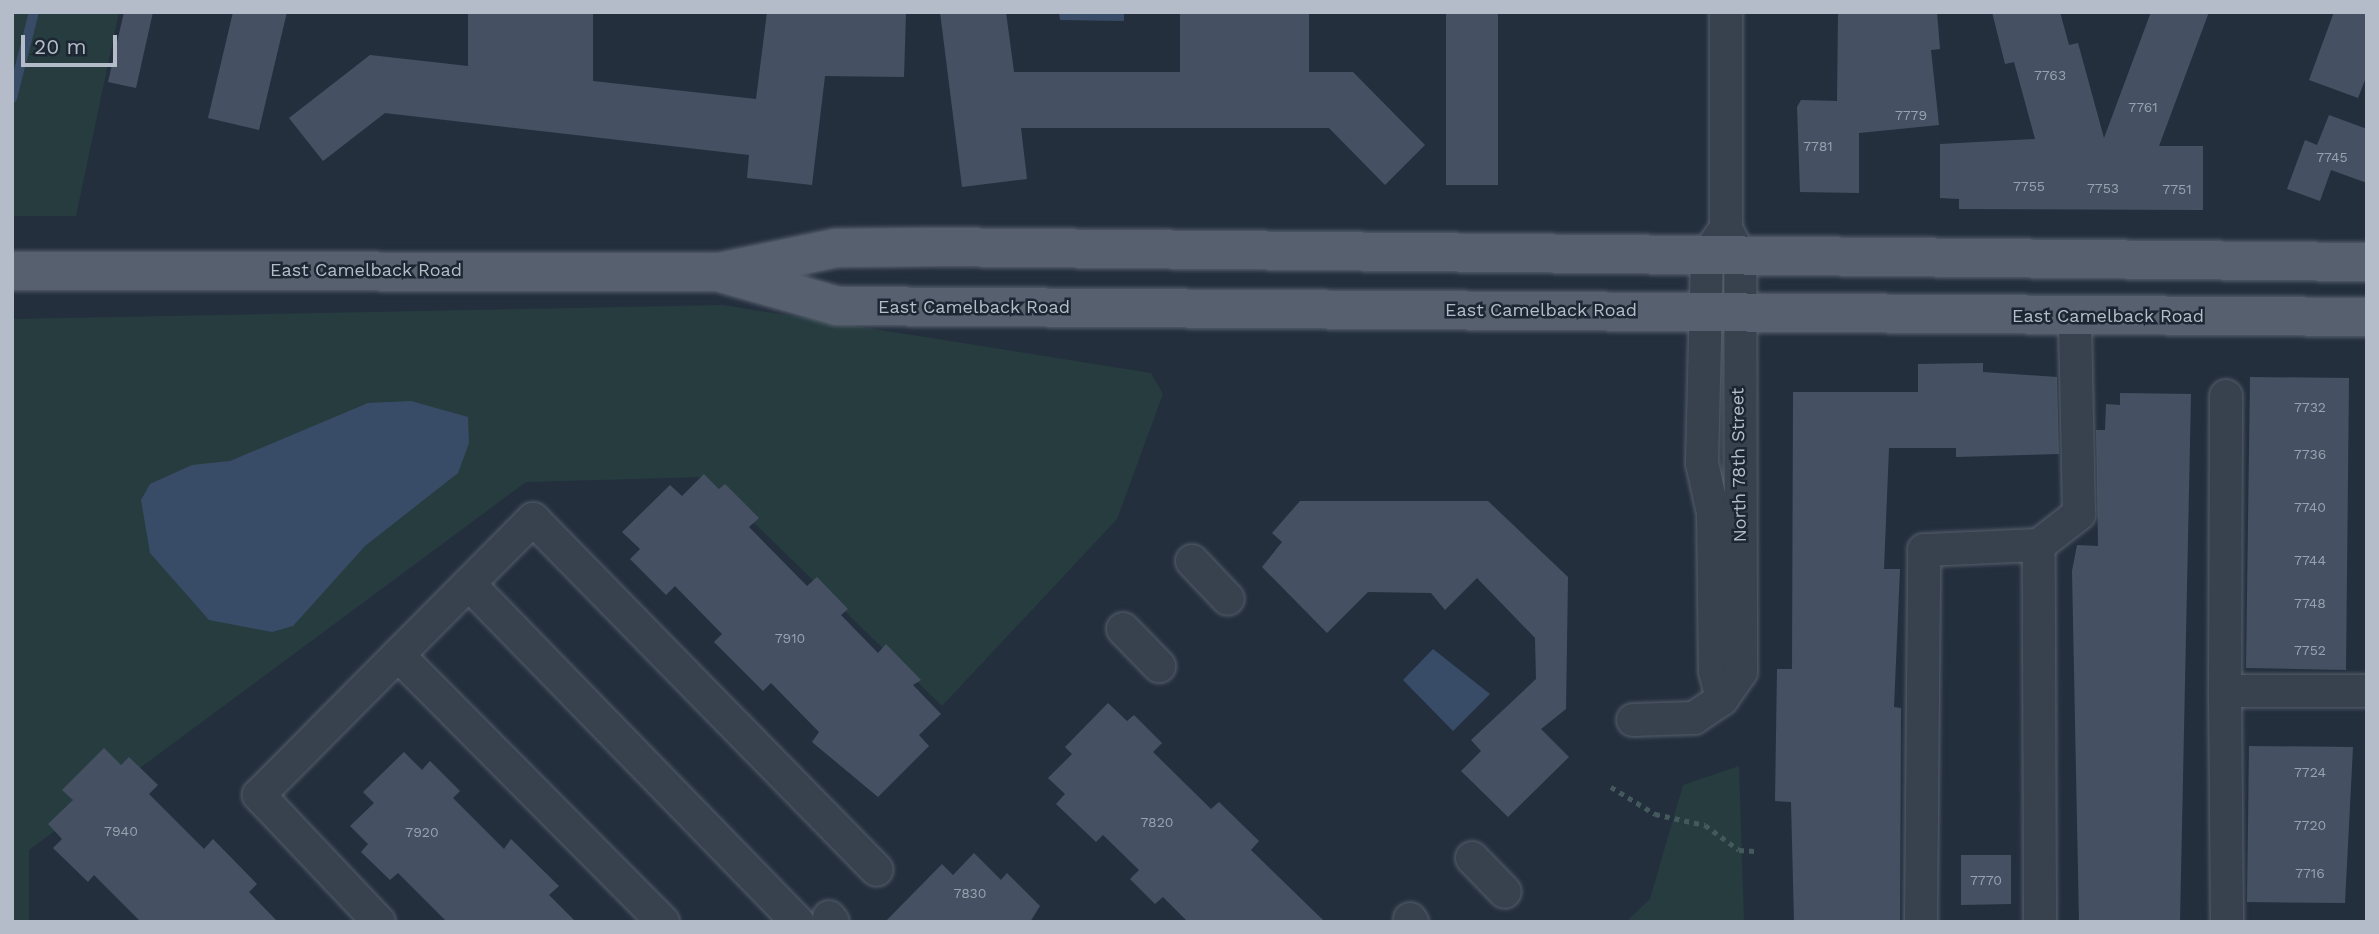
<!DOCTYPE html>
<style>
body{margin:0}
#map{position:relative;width:2379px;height:934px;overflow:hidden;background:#242f3e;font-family:"Work Sans",sans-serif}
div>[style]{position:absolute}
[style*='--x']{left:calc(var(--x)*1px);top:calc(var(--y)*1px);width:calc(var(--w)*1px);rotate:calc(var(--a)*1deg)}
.green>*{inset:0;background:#263c3f}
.water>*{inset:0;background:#394c67}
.stream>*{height:10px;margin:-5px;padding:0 5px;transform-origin:5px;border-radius:5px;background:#394c67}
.building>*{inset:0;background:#455162}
.path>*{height:4.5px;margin-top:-2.25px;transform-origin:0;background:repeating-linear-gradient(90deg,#44595c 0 5px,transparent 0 10px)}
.roads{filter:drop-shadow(0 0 2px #565f6c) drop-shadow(0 0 2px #565f6c)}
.minor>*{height:32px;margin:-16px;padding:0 16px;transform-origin:16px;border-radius:16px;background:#38414e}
.major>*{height:38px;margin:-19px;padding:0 19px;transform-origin:19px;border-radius:19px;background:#56606e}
span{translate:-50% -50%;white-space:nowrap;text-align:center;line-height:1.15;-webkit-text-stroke:5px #1d2633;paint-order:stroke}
.number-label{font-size:14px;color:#98a1af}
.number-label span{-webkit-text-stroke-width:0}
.street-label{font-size:18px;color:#b4bcc9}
.frame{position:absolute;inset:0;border:14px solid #b4bcc9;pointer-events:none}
.scale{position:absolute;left:21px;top:35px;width:96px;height:32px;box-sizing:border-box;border:4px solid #b4bcc9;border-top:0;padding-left:9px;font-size:21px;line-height:24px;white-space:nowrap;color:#b4bcc9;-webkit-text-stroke:5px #1d2633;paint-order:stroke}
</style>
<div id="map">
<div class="green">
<div style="clip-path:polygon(12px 12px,119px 12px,76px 216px,12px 216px)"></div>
<div style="clip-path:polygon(723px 305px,1151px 373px,1163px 394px,1117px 519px,942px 706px,707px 477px,526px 482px,29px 850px,29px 922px,12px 922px,12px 319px)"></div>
<div style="clip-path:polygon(1739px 766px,1744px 922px,1626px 922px,1650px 899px,1683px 785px)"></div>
</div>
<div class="water">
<div style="clip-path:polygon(1059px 12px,1124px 12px,1124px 21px,1060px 20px)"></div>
<div style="clip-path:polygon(411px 401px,468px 417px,469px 443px,458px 473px,365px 546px,293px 626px,272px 632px,209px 620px,150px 553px,141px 500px,150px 484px,192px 465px,230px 461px,368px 403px)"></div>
<div style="clip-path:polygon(1433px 649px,1490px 694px,1453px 731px,1403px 680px)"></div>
</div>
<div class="stream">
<div style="--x:12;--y:98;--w:89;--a:-75.7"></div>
</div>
<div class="building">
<div style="clip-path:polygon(124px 12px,153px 12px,136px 88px,108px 82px)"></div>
<div style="clip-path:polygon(233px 12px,287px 12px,259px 130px,208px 118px)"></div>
<div style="clip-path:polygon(468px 12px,593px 12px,593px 81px,756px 99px,767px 12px,906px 12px,904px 77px,825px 76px,812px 185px,747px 178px,749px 155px,385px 113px,323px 161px,289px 118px,370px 55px,468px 66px)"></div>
<div style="clip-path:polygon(940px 12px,1006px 12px,1014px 72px,1180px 72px,1180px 12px,1309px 12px,1309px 72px,1353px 72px,1425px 145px,1385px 185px,1329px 128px,1021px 128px,1027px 179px,962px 187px)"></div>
<div style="clip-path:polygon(1446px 12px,1498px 12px,1498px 185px,1446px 185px)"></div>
<div style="clip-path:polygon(1838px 12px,1937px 12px,1940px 49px,1931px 50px,1939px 125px,1859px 133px,1859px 193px,1800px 192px,1797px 107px,1801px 100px,1837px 101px)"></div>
<div style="clip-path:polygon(1992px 12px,2060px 12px,2069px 45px,2078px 43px,2104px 138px,2151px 12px,2209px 12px,2159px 146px,2203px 146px,2203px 210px,1959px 209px,1959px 199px,1940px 198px,1940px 144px,2035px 139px,2014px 62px,2005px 64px)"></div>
<div style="clip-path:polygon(2334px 12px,2367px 12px,2367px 75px,2358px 98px,2309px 80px)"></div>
<div style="clip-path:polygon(2329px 115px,2367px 129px,2367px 183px,2331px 170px,2320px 201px,2287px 189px,2305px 140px,2317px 145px)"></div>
<div style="clip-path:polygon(1983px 363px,1983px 372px,2057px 377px,2059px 454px,1956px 457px,1956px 448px,1889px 448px,1884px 569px,1900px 569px,1894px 707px,1901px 708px,1900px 922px,1794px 922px,1791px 802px,1775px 801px,1777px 669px,1792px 669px,1793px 392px,1918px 392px,1918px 364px)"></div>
<div style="clip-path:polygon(2250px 377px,2349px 378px,2346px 670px,2246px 668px)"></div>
<div style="clip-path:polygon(2120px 393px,2191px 394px,2180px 922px,2079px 922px,2072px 571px,2077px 545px,2098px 546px,2096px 430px,2105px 430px,2106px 404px,2120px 405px)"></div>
<div style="clip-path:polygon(704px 474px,719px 489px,725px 484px,759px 518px,749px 527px,807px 586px,817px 577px,848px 609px,841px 615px,878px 653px,886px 644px,921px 680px,913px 685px,941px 714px,919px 735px,929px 746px,878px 797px,812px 742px,819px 732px,771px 683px,763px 691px,714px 642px,722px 634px,675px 586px,666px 595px,630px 559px,640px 549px,622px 532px,670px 485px,682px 496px)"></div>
<div style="clip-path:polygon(1300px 501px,1488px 501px,1568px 577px,1566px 709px,1541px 729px,1569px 757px,1508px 817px,1461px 771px,1481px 751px,1471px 740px,1536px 679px,1535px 638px,1477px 578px,1445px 610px,1431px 593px,1368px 592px,1327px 633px,1262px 567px,1282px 542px,1272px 533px)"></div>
<div style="clip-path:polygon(1108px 703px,1127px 721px,1134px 715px,1162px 743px,1153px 752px,1211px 809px,1219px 802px,1259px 841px,1251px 850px,1325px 922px,1188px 922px,1163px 897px,1155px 904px,1130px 879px,1139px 870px,1103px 835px,1096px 842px,1056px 804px,1065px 794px,1048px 778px,1072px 754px,1065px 747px)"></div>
<div style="clip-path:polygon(2249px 746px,2353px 747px,2345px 903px,2247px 902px)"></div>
<div style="clip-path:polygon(104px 748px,121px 765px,129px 757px,158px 785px,149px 794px,204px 849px,213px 839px,257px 884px,249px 892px,278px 922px,141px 922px,94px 875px,88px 882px,53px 848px,62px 839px,48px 824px,73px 800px,62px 790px)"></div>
<div style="clip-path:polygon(404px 752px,422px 770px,430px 761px,460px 791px,453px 798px,504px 849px,511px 839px,559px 886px,549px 895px,576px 922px,447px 922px,398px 873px,390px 880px,361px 852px,368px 844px,350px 826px,374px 803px,363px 792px)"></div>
<div style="clip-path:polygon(974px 853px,1001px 880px,1007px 873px,1040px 906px,1030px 922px,885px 922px,942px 864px,953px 875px)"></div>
<div style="clip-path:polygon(1961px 855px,2011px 855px,2011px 904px,1961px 905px)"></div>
</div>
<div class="path">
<div style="--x:1611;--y:787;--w:52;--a:31.5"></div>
<div style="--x:1655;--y:814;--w:51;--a:12.4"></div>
<div style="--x:1705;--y:825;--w:42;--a:36.3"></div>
<div style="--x:1739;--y:850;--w:16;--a:4"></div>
</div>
<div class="roads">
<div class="minor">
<div style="--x:1721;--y:235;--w:25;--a:124"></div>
<div style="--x:1707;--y:256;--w:207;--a:91.4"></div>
<div style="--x:1702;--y:463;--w:51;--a:77.6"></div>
<div style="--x:1713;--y:513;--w:158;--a:89.3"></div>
<div style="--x:1715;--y:671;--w:29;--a:76"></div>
<div style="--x:1192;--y:561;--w:52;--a:46.5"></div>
<div style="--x:469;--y:584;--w:472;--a:45.8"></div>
<div style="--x:1123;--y:629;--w:52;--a:45.8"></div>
<div style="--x:398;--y:655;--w:376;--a:45.2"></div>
<div style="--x:2225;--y:691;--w:295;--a:-89.8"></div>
<div style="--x:1633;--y:720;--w:61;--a:-1.9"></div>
<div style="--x:1694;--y:718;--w:34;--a:-34"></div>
<div style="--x:1722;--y:699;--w:33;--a:-55"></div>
<div style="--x:1741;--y:672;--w:415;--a:-90.1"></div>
<div style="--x:1740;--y:257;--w:32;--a:-116"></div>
<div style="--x:1726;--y:228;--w:216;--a:-90"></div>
<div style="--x:1472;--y:858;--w:47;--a:45.9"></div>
<div style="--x:829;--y:917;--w:6;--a:51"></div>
<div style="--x:1410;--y:919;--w:4;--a:56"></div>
<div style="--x:379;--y:922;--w:175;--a:-133.4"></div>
<div style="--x:259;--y:795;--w:389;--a:-45.2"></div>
<div style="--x:533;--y:519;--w:491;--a:45.6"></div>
<div style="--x:1921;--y:922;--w:372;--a:-89.5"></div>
<div style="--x:1924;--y:550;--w:115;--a:-2.5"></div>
<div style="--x:2040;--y:922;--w:377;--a:-90.2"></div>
<div style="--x:2039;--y:545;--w:51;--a:-37.8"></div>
<div style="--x:2079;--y:514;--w:198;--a:-91.2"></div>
<div style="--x:2227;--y:922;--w:231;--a:-90.5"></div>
<div style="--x:2225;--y:691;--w:142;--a:0"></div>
</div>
<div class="major">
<div style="--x:12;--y:271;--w:708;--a:0.08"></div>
<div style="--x:720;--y:272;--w:118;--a:-11.7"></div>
<div style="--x:836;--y:248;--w:96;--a:-0.6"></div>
<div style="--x:932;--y:247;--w:1435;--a:0.6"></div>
<div style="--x:725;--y:274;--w:116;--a:15.9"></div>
<div style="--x:837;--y:306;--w:1530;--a:0.41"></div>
</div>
</div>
<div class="number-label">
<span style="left:2050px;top:75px">7763</span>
<span style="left:2143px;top:107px">7761</span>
<span style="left:1911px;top:115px">7779</span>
<span style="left:1818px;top:146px">7781</span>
<span style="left:2332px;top:157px">7745</span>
<span style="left:2029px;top:186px">7755</span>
<span style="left:2103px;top:188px">7753</span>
<span style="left:2177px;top:189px">7751</span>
<span style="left:2310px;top:407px">7732</span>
<span style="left:2310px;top:454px">7736</span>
<span style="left:2310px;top:507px">7740</span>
<span style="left:2310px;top:560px">7744</span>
<span style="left:2310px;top:603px">7748</span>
<span style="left:790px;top:638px">7910</span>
<span style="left:2310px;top:650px">7752</span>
<span style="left:2310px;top:772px">7724</span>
<span style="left:1157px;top:822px">7820</span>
<span style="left:2310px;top:825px">7720</span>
<span style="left:121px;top:831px">7940</span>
<span style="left:422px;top:832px">7920</span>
<span style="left:2310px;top:873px">7716</span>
<span style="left:1986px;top:880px">7770</span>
<span style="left:970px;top:893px">7830</span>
</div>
<div class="street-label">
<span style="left:366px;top:270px">East Camelback Road</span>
<span style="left:974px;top:307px">East Camelback Road</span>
<span style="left:1541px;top:310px">East Camelback Road</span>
<span style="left:2108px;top:316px">East Camelback Road</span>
<span style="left:1739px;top:465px;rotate:-91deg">North 78th Street</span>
</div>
<div class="frame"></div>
<div class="scale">20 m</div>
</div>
